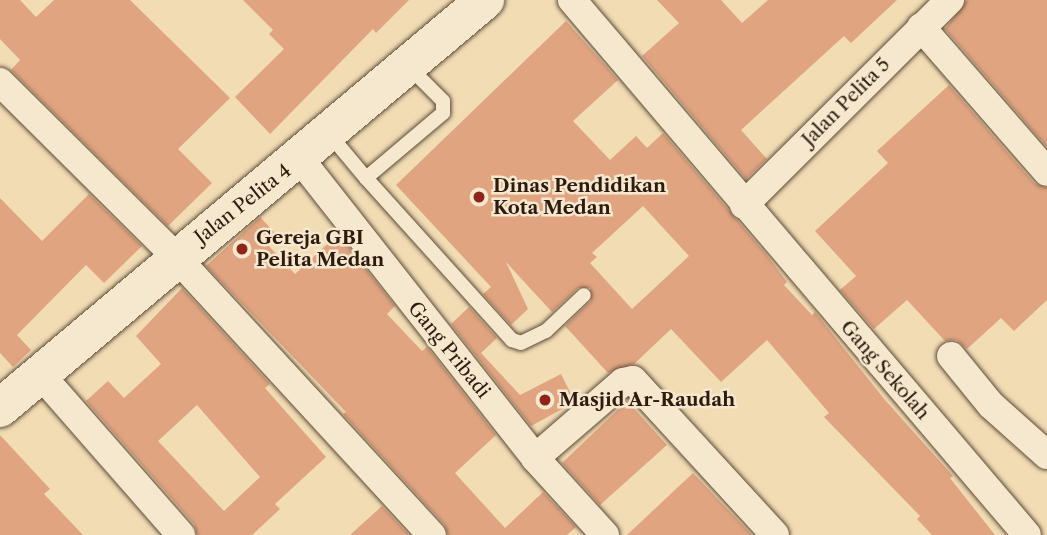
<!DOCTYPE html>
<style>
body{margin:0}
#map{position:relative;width:1047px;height:535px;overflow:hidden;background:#f1dcb4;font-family:"Libre Caslon Text",serif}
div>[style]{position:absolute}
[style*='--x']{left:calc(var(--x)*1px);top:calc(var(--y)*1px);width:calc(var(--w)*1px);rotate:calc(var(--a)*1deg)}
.building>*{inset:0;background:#e0a480}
.roads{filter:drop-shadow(0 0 2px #5f4b38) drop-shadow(0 0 2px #5f4b38)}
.lane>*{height:14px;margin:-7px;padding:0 7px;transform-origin:7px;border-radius:7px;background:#f6e8ce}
.street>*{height:28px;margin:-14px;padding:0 14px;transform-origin:14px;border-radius:14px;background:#f6e8ce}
.secondary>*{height:38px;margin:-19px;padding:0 19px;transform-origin:19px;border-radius:19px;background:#f6e8ce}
.dots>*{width:19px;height:19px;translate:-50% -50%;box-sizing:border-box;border:4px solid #f6e8ce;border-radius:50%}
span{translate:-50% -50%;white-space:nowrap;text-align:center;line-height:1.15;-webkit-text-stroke:5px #f6e8ce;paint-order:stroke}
.street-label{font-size:19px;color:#2e1b0e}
.poi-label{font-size:19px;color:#2e1b0e;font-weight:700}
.left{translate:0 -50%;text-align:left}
</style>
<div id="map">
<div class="building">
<div style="clip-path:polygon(0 0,20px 0,36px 17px,54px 0,130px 0,230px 98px,178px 149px,212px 183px,168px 226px,11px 70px,20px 60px,0 39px)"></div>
<div style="clip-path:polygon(243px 0,409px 0,376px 33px,373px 29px,270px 134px,235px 97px,284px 49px,269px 34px,273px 30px)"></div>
<div style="clip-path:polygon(657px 0,721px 0,742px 23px,768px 0,897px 0,851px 43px,844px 36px,741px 130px,767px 159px,746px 179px,642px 56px,679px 23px)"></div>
<div style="clip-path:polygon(967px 0,1047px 0,1047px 147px,945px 29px)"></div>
<div style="clip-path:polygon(evenodd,566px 21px,618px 80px,573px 121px,610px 160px,636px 136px,647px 148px,663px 133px,766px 254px,787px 282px,784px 285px,812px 315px,815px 312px,885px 400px,953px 476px,950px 478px,995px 535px,932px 535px,917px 519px,920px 516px,824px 417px,829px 413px,767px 340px,721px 382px,671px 329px,634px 364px,608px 373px,565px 326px,591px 301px,590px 288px,578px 288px,552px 312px,506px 262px,528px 309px,511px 325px,483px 294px,491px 287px,396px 185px,566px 21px,643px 206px,689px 256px,632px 309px,590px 263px,597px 257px,592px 253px,643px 206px)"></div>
<div style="clip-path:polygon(949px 85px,1034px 183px,1047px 188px,1047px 300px,1014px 331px,1001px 318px,967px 349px,956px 340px,945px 341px,907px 300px,874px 329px,840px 290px,856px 276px,815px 231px,888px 163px,877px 151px)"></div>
<div style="clip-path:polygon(89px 194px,142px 246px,104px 283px,86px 265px,17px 335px,31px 350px,13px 367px,0 353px,0 198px,42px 241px)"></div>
<div style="clip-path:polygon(260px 217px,276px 234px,266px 243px,295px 274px,338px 234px,395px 306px,387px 314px,422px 351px,427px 347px,496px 435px,455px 473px,505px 528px,543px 492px,576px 527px,567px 535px,448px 535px,444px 524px,343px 414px,346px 412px,206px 266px)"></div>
<div style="clip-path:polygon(evenodd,182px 288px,270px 384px,265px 388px,326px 457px,275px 504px,280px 509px,252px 535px,197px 535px,194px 524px,86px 401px,108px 381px,124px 398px,161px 364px,136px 336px,182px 288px,197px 405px,260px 477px,224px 511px,158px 441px,197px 405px)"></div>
<div style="clip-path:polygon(469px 307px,497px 338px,481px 353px,520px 395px,561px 374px,575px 402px,531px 426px,451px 324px)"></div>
<div style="clip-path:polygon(627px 401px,667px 445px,600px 505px,562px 463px)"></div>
<div style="clip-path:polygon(0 435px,50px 489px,44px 494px,83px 535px,0 535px)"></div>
<div style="clip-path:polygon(693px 473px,752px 535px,627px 535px)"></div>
<div style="clip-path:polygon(382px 506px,409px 535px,350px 535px)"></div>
</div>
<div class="roads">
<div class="lane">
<div style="--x:330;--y:135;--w:56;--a:50.1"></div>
<div style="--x:366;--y:178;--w:101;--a:-40.2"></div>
<div style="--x:443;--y:113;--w:12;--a:-90"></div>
<div style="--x:443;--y:101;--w:48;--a:-135"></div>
<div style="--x:366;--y:178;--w:218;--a:48"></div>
<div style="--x:512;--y:340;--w:9;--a:18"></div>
<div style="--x:521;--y:343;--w:28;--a:-26"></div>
<div style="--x:546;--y:331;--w:52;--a:-43.5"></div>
</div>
<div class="street">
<div style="--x:572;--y:0;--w:702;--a:49.62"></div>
<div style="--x:921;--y:27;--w:192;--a:49"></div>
<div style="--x:0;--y:82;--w:248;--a:44.8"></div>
<div style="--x:176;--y:257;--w:378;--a:47.4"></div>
<div style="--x:300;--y:159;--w:380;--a:51.8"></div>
<div style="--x:535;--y:458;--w:104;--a:47.7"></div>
<div style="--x:744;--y:205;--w:291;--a:-44.9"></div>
<div style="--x:951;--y:356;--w:63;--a:50.8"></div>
<div style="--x:991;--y:405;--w:75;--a:41.8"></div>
<div style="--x:40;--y:374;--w:214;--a:48.8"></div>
<div style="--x:535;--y:458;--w:116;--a:-40.8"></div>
<div style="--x:623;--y:382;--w:10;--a:-11"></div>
<div style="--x:633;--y:380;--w:210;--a:47.5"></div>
</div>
<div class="secondary">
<div style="--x:0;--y:408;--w:634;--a:-40.07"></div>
</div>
</div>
<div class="dots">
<div style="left:479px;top:197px;background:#8f2418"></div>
<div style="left:242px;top:249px;background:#8f2418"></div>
<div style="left:545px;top:400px;background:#8f2418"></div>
</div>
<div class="street-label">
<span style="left:846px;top:102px;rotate:-45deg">Jalan Pelita 5</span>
<span style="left:243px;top:204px;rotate:-38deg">Jalan Pelita 4</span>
<span style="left:449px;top:350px;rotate:51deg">Gang Pribadi</span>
<span style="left:885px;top:370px;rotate:49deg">Gang Sekolah</span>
</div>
<div class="poi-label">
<span class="left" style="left:493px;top:197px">Dinas Pendidikan<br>Kota Medan</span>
<span class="left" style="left:256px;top:249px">Gereja GBI<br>Pelita Medan</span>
<span class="left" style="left:559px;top:400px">Masjid Ar-Raudah</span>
</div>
</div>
